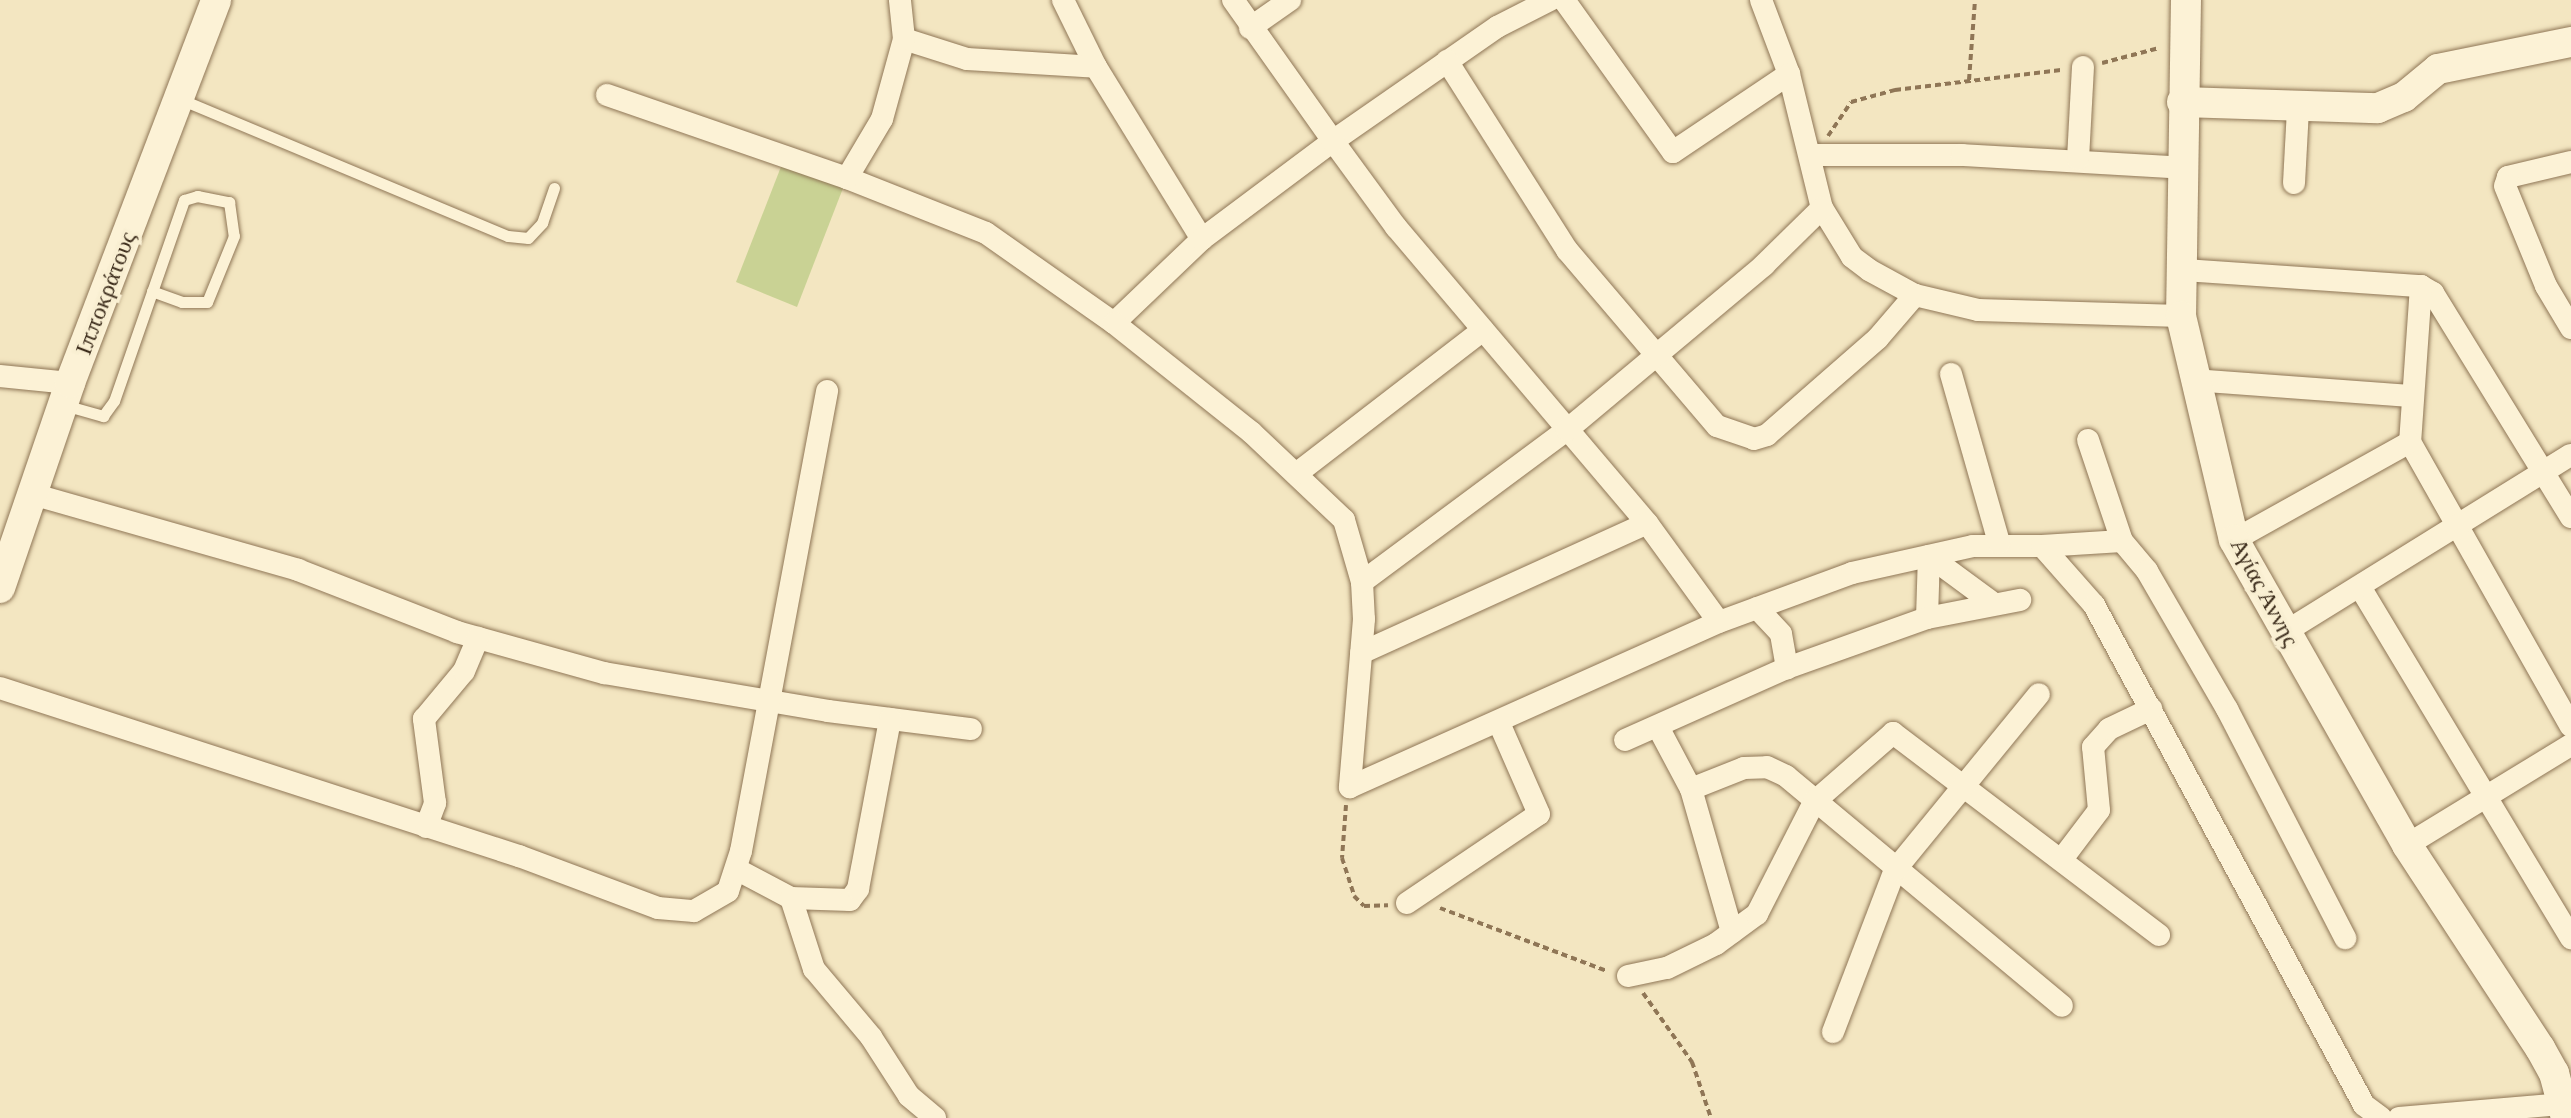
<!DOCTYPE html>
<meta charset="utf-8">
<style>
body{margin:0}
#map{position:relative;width:2571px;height:1118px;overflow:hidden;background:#f3e6c1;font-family:"Crimson Pro",serif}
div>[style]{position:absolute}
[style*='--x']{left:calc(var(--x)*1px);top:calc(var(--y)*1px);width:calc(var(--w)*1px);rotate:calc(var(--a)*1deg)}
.green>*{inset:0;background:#c9d294}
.path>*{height:4px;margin-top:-2px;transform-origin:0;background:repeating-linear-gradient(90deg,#8f7656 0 6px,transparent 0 10px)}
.roads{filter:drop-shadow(0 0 2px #8f7656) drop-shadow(0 0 2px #8f7656)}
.lane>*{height:11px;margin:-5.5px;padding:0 5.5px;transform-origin:5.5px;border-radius:5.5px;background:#fcf2d6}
.street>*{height:22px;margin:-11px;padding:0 11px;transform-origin:11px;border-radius:11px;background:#fcf2d6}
.secondary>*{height:30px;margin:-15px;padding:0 15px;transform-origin:15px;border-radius:15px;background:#fcf2d6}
span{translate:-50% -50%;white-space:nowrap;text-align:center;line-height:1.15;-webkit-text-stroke:7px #f9efd2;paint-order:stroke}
.street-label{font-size:24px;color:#3d2d1c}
</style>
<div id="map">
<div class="green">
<div style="clip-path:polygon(784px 159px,845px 183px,797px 307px,736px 282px)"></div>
</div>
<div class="path">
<div style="--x:2102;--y:63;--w:59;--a:-14.7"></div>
<div style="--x:1969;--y:80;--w:80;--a:-85.7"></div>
<div style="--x:1828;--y:136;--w:41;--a:-55.9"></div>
<div style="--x:1851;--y:102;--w:46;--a:-15.3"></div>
<div style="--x:1895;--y:90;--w:167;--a:-6.9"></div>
<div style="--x:1346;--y:805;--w:53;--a:94.3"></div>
<div style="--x:1342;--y:858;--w:40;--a:72"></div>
<div style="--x:1354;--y:896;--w:14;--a:45"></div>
<div style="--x:1364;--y:906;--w:24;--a:-2"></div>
<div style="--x:1440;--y:908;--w:178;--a:20.7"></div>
<div style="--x:1643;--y:993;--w:85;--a:54.6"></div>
<div style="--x:1692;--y:1062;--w:59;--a:71.3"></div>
</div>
<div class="roads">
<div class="lane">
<div style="--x:180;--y:99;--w:355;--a:22.7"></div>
<div style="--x:508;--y:236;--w:20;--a:6"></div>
<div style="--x:528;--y:238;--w:21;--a:-47"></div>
<div style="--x:542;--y:223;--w:37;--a:-71"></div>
<div style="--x:64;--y:405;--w:41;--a:15.8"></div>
<div style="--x:103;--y:416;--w:19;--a:-54"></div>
<div style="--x:114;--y:401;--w:213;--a:-70.8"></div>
<div style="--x:184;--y:200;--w:14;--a:-17"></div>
<div style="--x:197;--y:196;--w:33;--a:11"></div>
<div style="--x:229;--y:202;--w:34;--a:82"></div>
<div style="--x:234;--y:236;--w:71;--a:112.2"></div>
<div style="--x:207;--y:302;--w:25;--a:180"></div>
<div style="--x:182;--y:302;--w:32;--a:-160"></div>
</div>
<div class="street">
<div style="--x:1063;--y:0;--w:75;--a:63.8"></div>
<div style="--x:1096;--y:67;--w:202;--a:58.4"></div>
<div style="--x:1550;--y:0;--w:59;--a:153"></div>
<div style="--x:1497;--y:27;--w:200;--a:145.2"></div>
<div style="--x:1333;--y:141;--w:107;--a:53.8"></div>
<div style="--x:1396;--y:227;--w:388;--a:49.7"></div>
<div style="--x:1647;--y:523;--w:122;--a:54"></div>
<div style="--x:1719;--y:622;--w:142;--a:-20.2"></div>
<div style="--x:1852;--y:573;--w:124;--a:-12.6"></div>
<div style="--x:1973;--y:546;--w:69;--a:0"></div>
<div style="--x:2042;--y:546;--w:79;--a:48.6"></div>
<div style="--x:2094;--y:605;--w:568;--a:61.63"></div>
<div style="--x:2364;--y:1105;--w:21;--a:37"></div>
<div style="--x:1564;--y:0;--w:187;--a:54.4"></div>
<div style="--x:1673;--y:152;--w:140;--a:-33.9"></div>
<div style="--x:1761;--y:0;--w:79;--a:69.3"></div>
<div style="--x:1789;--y:74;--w:138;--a:76.2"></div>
<div style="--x:1822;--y:208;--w:57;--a:58.5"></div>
<div style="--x:1852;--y:257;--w:21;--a:37"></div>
<div style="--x:1869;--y:270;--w:52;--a:28.5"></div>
<div style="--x:1915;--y:295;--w:65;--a:13.4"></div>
<div style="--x:1978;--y:310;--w:203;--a:1.7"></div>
<div style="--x:1250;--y:28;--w:49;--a:-35"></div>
<div style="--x:904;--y:39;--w:66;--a:17.6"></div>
<div style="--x:967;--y:59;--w:129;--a:3.5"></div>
<div style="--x:1447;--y:61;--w:224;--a:57.6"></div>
<div style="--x:1567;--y:250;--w:231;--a:49.6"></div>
<div style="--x:1717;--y:426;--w:39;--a:19"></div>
<div style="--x:1754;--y:439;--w:14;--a:-17"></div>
<div style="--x:1767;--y:435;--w:147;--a:-41.1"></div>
<div style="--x:1878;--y:338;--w:57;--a:-49.3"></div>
<div style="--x:607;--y:95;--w:254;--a:19.1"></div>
<div style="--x:847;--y:178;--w:149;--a:21.6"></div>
<div style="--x:986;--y:233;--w:156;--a:35.1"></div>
<div style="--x:1114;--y:323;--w:122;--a:-43.7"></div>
<div style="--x:1202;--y:239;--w:164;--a:-36.8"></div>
<div style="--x:1333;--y:141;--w:173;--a:-125.3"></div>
<div style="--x:1810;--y:155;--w:152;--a:0"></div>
<div style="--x:1962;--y:155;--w:223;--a:3.3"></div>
<div style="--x:2078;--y:159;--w:92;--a:-86.9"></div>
<div style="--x:2571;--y:162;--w:65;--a:166.6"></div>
<div style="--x:2508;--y:177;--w:9;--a:108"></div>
<div style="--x:2505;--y:186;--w:108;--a:67.7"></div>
<div style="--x:2546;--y:286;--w:49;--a:59.2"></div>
<div style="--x:847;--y:178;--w:69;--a:-59.3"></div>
<div style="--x:882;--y:119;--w:83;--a:-74.6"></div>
<div style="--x:904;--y:39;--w:39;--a:-96"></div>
<div style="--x:2294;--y:183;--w:75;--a:-86.9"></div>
<div style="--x:2184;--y:270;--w:238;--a:3.9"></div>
<div style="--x:2421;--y:286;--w:14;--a:30"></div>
<div style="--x:2433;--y:293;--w:263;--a:58.4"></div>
<div style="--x:2421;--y:286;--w:156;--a:94"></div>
<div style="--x:2410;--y:442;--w:326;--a:60.5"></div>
<div style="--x:1114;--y:323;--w:175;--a:38.5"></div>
<div style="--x:1251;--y:432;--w:128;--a:43.4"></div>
<div style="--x:1344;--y:520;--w:65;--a:73.8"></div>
<div style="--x:1362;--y:582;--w:37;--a:87"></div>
<div style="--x:1364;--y:619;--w:169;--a:94.8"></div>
<div style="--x:1350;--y:787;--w:404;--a:-24.1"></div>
<div style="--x:1951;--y:374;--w:176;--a:74.1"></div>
<div style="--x:0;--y:376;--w:70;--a:5.7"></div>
<div style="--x:2193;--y:380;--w:218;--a:4.2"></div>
<div style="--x:2088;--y:440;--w:107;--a:71.4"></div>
<div style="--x:2122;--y:541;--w:39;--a:50"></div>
<div style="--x:2147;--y:571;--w:160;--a:59.9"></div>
<div style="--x:2227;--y:709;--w:258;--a:62.7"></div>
<div style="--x:1296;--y:474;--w:236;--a:-37.6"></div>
<div style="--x:32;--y:494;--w:277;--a:15.9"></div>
<div style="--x:298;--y:570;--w:171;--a:21.3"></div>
<div style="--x:457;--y:632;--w:153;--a:15.6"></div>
<div style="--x:604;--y:673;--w:227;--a:9.6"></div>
<div style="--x:828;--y:711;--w:144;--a:7.2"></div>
<div style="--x:2234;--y:540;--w:201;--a:-29.1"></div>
<div style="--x:2042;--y:546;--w:80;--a:-3.6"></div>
<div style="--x:1929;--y:556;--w:79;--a:36.3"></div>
<div style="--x:1362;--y:582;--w:255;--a:-36.6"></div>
<div style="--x:1567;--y:430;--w:257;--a:-39.9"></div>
<div style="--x:1764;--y:265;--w:81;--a:-44.5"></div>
<div style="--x:2360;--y:587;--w:410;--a:59"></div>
<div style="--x:1757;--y:608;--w:35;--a:47"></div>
<div style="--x:1781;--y:634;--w:35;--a:80"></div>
<div style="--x:1927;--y:618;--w:62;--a:-88.2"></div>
<div style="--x:2285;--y:632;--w:336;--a:-31.8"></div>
<div style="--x:1361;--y:653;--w:314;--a:-24.4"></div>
<div style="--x:0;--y:688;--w:546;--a:17.94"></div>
<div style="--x:519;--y:856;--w:148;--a:20.5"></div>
<div style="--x:658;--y:908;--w:36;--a:5"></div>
<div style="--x:694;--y:911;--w:39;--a:-30"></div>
<div style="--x:728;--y:891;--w:42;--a:-72"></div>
<div style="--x:741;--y:851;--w:468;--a:-79.4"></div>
<div style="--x:1658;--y:727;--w:70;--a:62"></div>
<div style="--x:1691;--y:789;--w:149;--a:74"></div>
<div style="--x:1625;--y:740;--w:177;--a:-24"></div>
<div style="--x:1787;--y:668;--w:149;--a:-19.7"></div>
<div style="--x:1927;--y:618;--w:95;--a:-11"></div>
<div style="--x:1691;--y:789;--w:57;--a:-21.6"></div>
<div style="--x:1744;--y:768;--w:23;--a:-2"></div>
<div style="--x:1767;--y:767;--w:21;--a:25"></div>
<div style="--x:1786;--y:776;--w:359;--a:39.8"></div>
<div style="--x:426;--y:827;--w:26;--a:-69"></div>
<div style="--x:435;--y:803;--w:85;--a:-97.5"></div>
<div style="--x:424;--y:719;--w:62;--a:-50.2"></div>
<div style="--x:464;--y:671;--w:36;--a:-67"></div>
<div style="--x:2407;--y:845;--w:192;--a:-31.4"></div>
<div style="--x:2062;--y:859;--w:61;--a:-52.9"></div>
<div style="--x:2099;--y:810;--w:63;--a:-95.4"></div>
<div style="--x:2093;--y:747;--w:24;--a:-48"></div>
<div style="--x:2109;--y:729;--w:47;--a:-25.5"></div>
<div style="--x:736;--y:869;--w:62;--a:27.8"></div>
<div style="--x:791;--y:898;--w:75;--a:72.1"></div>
<div style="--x:814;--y:969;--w:89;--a:50"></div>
<div style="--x:871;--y:1037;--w:70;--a:57.2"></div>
<div style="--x:909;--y:1096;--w:34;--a:40"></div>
<div style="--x:791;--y:898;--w:59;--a:1.9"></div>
<div style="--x:850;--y:900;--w:14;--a:-54"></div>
<div style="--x:858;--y:889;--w:173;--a:-79.3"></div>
<div style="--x:1407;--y:903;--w:159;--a:-34"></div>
<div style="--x:1539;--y:814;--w:99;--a:-113.7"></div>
<div style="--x:1628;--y:976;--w:40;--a:-12"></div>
<div style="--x:1667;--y:968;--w:55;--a:-26.1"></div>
<div style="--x:1716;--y:944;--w:51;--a:-36.2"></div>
<div style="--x:1757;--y:914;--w:126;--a:-63"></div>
<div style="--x:1814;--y:802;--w:105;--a:-41.1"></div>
<div style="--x:1893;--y:733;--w:334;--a:37.2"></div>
<div style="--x:1833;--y:1032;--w:173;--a:-69.1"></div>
<div style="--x:1895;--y:870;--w:227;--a:-50.7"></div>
<div style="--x:2399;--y:1118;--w:165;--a:-4.9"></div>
</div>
<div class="secondary">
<div style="--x:2186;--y:0;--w:316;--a:90.9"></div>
<div style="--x:2181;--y:316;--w:230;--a:76.7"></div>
<div style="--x:2234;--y:540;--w:351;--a:60.4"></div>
<div style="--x:2407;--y:845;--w:243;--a:56.8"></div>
<div style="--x:2540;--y:1048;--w:29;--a:61"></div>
<div style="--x:2554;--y:1073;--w:47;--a:75.1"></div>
<div style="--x:2182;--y:102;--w:196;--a:1.8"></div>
<div style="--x:2378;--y:108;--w:28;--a:-23"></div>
<div style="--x:2404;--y:97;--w:44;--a:-39.5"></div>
<div style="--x:2438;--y:69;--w:136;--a:-11.5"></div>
<div style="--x:0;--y:588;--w:217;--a:-71.1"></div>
<div style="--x:70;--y:383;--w:410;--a:-69.1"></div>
</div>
</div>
<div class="street-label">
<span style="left:105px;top:293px;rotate:-69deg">Ιπποκράτους</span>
<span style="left:2265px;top:592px;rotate:62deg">Αγίας Άννης</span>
</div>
</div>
